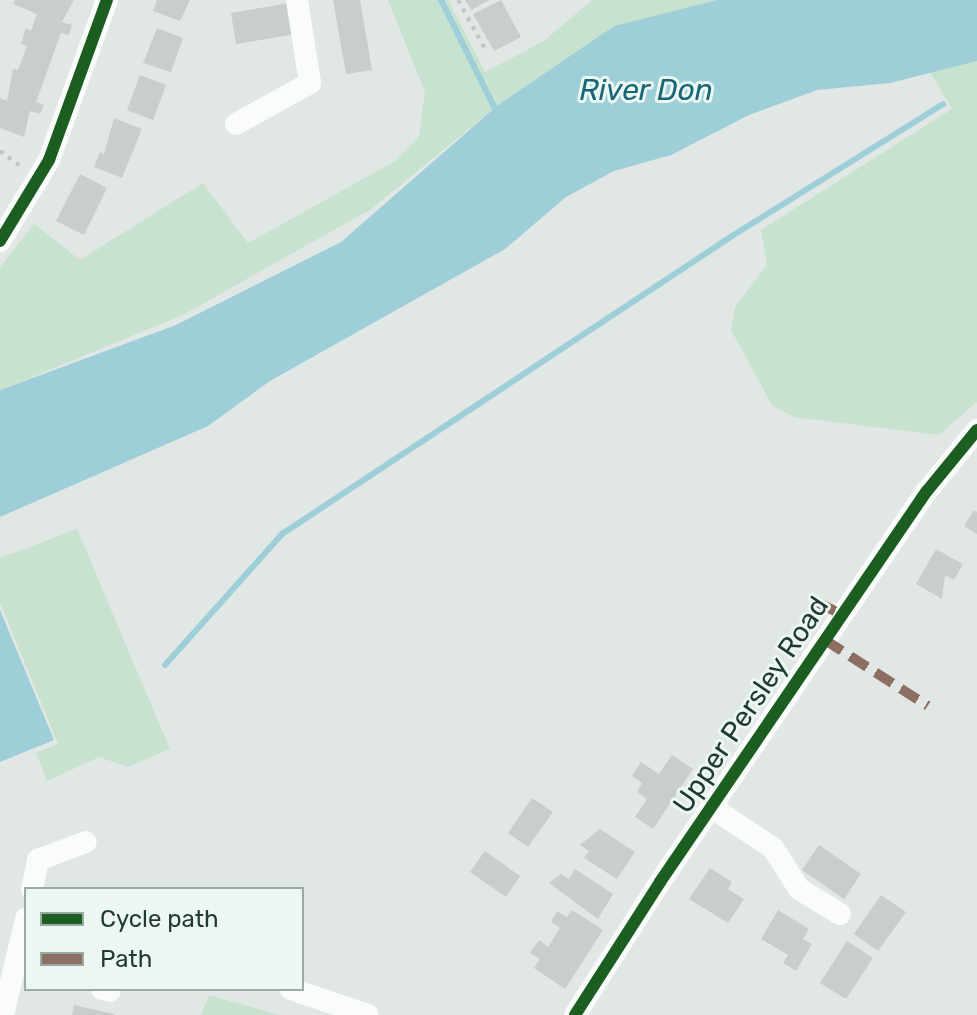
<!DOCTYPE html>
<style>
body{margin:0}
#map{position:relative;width:977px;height:1015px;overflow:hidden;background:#e0e7e4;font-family:Rubik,sans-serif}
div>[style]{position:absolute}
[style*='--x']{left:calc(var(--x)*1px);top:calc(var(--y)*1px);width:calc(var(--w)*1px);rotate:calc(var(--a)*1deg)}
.green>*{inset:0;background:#c8e2d0}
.water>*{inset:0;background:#9ecfd8}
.stream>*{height:6px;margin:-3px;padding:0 3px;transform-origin:3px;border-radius:3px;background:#9ecfd8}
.building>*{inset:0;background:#c7cecb}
.path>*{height:4px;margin-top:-2px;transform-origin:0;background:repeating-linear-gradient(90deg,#bfc7c5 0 4px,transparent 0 10px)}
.minor>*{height:22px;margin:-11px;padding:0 11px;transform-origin:11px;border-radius:11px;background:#fafbfb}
.quiet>*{height:10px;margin-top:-5px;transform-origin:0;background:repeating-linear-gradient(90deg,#8d6e63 0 20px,transparent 0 30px)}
.cycleway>*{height:12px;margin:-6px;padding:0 6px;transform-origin:6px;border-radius:6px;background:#1b5e20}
span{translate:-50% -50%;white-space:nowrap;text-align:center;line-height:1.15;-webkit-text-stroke:6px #edf7f2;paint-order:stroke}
.street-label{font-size:28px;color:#1e3a33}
.water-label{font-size:30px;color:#166678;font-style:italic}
.legend{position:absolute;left:24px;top:887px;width:280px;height:104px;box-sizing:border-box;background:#edf7f2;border:2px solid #9aaba6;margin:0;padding:10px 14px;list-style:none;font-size:24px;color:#1e3a33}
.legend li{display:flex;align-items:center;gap:16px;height:40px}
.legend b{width:40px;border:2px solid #9aaba6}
</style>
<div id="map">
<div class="green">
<div style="clip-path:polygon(388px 0,448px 0,485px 72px,544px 41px,592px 0,717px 0,614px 26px,498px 105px,371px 209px,183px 315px,0 390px,0 267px,34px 224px,80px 260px,203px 183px,248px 243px,395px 161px,419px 137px,425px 92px)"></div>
<div style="clip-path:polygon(977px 61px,977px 402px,939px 435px,794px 417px,772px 405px,731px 330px,735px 307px,767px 265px,761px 230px,952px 109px,928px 69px)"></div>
<div style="clip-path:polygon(77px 529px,170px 749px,128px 767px,99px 757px,47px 781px,36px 753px,58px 744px,0 602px,0 558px)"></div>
<div style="clip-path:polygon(209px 995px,279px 1015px,201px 1015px)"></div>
</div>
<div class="water">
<div style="clip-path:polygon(717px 0,977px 0,977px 61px,890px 83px,817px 90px,749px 115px,671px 155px,614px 171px,566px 197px,505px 249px,270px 381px,208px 426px,0 517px,0 390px,176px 325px,341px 242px,498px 105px,614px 26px)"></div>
<div style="clip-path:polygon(0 610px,54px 740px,0 762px)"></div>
</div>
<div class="stream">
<div style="--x:441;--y:0;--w:128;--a:63.6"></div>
<div style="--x:165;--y:665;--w:176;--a:-48.2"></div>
<div style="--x:282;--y:534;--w:540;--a:-33.51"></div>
<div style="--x:732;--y:236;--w:249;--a:-32"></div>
</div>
<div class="building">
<div style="clip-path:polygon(15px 0,74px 0,62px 22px,72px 25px,69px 35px,61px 33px,36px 102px,44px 105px,40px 114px,30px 111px,24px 137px,0 128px,0 98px,7px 101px,13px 69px,18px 70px,27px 46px,21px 44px,26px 28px,31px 31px,37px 14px,13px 4px)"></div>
<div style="clip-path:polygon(157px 0,190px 0,180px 21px,153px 11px)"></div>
<div style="clip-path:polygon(333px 0,360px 0,372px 70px,346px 74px)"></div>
<div style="clip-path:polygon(465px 0,489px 0,471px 10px)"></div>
<div style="clip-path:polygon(501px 0,521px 37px,494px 51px,473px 14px)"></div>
<div style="clip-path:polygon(290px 3px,296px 34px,236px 44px,231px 13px)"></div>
<div style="clip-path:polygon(157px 28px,183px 38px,171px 72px,143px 63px)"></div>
<div style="clip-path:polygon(140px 75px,166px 85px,153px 120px,127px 110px)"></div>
<div style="clip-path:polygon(114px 118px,142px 129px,122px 178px,94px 167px,100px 152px,104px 154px)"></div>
<div style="clip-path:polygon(80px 174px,107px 188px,84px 235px,56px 221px)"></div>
<div style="clip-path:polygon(974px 510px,977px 512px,977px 534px,964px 526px)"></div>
<div style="clip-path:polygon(936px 549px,963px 564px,954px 580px,945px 575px,942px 599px,916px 584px)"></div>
<div style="clip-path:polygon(672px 755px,693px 769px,653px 829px,635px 817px,647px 799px,637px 792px,642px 783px,632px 776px,641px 762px,659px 774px)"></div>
<div style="clip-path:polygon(532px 798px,553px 812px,528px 847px,508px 833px)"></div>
<div style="clip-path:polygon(600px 829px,635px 852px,617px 879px,584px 858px,589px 851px,580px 845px)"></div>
<div style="clip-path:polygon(819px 845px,861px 874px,844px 899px,802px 870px)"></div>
<div style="clip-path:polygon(485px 851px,520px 876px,506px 897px,470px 872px)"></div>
<div style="clip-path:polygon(710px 868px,732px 882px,728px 889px,744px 899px,728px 923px,689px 899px)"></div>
<div style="clip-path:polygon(575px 869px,613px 894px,598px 919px,549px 883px,561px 874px,569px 879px)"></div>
<div style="clip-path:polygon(881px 895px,906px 912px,878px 951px,854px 934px)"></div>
<div style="clip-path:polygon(572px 910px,603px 930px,565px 989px,534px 968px,540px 959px,530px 953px,539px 940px,548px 947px,560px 928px,551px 922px,557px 911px,567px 917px)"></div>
<div style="clip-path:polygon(778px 910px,809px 929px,803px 939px,812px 944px,796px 971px,783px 963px,788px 955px,761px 939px)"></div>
<div style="clip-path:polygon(847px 941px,873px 958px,846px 999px,820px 983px)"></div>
<div style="clip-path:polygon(74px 1005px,114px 1014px,114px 1015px,72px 1015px)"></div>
</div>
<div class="path">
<div style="--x:458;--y:0;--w:56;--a:61.1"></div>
<div style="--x:0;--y:151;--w:26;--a:37"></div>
</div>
<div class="minor">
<div style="--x:236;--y:124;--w:85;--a:-29"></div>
<div style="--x:310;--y:83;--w:84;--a:-98.9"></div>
<div style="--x:0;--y:241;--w:95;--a:-58.8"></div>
<div style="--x:49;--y:160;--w:170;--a:-70.1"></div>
<div style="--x:711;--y:807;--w:74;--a:33.5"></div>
<div style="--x:773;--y:848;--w:49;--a:57.6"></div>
<div style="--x:799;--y:889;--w:48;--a:31.4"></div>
<div style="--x:32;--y:889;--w:30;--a:-78"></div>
<div style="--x:38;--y:860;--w:51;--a:-20.6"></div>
<div style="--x:102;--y:989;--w:8;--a:14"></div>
<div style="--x:291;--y:989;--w:81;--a:18.7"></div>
<div style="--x:3;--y:1015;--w:99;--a:-76.5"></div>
<div style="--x:575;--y:1015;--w:158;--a:-57.4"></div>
<div style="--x:660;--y:882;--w:473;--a:-55.7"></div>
<div style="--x:927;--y:491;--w:79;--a:-50.7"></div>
</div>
<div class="quiet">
<div style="--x:817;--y:602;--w:29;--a:27"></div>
<div style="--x:825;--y:640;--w:122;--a:32.7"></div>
</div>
<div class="cycleway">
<div style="--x:0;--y:241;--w:95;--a:-58.8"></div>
<div style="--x:49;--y:160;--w:170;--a:-70.1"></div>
<div style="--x:575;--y:1015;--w:158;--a:-57.4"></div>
<div style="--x:660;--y:882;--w:473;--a:-55.7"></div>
<div style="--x:927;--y:491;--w:79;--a:-50.7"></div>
</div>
<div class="street-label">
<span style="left:751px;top:705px;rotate:-56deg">Upper Persley Road</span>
</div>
<div class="water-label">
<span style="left:646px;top:90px">River Don</span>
</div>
<ul class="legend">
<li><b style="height:10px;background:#1b5e20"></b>Cycle path</li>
<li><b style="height:10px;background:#8d6e63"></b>Path</li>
</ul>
</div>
